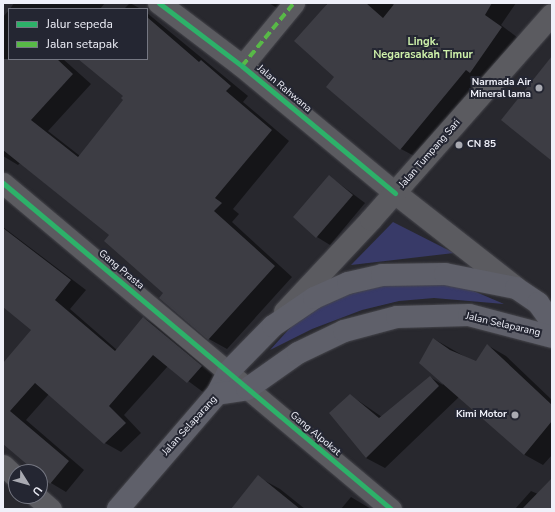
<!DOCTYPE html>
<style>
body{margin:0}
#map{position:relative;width:555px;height:512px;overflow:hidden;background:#28282e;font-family:"Nunito Sans",sans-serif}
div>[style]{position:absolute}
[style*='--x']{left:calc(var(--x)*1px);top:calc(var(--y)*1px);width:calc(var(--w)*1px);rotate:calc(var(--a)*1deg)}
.green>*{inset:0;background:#383a68}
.shadow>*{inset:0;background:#0007}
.building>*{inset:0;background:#3d3d44}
.roads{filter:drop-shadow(0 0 1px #46464c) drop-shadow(0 0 1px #46464c)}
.minor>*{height:21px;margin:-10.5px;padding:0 10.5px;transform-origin:10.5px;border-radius:10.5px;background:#5b5b60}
.tertiary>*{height:22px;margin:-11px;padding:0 11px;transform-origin:11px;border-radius:11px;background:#5b5b60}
.secondary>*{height:22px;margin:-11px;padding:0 11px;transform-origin:11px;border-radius:11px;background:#5b5b60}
.primary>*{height:22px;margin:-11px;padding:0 11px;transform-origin:11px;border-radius:11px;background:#5f606a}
.quiet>*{height:4px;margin-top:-2px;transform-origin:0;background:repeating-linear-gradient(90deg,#58b947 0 8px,transparent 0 12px)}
.cycleway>*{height:5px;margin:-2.5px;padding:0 2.5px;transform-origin:2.5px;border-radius:2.5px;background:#2db169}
.dots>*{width:11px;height:11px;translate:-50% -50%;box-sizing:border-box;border:2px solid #242632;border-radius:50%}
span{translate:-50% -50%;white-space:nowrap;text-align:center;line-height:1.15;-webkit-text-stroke:4px #242632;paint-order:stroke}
.poi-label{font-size:10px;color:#eff0f9;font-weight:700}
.right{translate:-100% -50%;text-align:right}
.left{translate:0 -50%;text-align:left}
.street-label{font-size:10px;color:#eff0f9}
.neighbourhood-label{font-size:11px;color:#cef1aa;font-weight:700}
.frame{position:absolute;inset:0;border:4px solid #eff0f9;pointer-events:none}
.legend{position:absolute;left:8px;top:8px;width:140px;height:52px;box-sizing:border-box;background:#242632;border:1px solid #757782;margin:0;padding:5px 7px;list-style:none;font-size:12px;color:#eff0f9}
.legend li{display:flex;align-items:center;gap:8px;height:20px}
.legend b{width:20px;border:1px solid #757782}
.north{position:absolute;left:8px;top:464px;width:40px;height:40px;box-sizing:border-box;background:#242632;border:1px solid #757782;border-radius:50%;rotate:127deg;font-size:11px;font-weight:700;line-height:16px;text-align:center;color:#eff0f9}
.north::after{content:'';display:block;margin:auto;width:14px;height:18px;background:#a9aab2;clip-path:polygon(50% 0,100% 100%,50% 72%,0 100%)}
</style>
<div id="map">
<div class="green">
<div style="clip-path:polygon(393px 222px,454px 253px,351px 265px)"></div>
<div style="clip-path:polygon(394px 282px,462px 286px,504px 304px,434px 298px,399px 301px,362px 310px,312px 329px,270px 350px,300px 317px,326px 303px,358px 291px)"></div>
</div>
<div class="shadow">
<div style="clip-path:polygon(14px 3px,105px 3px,100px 9px,10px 9px)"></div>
<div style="clip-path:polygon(130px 3px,141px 9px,124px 9px)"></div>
<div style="clip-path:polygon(269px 3px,304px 3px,291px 17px)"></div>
<div style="clip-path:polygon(324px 3px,391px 3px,396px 7px,400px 3px,516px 3px,501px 25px,518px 38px,418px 158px,401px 149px,327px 87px,336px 77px,327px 5px)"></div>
<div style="clip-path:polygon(9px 10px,9px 59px,63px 59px,91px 84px,48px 131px,80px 156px,125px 100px,124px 96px,81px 59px,147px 59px,147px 13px,248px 96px,243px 102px,289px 141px,233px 209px,239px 214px,232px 222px,292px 277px,227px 349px,209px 339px,110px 235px,20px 163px,18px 165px,3px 156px,3px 17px)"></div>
<div style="clip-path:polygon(329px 176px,365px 203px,330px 245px,317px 237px)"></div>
<div style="clip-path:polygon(3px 227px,86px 290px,70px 309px,117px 350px,144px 318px,159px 327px,217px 375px,203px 392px,168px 366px,124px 415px,141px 433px,121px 452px,105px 443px,49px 394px,26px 420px,84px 470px,66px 492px,51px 483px,3px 442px,3px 364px,33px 330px,3px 298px)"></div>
<div style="clip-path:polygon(434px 339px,476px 363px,487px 345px,506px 356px,552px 400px,552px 455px,543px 465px,525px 455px,459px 397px,385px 468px,366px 458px,350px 395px,382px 417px,430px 377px,443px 385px)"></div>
<div style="clip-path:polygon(258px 477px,280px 489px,305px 509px,233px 509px)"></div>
<div style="clip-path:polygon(552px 479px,552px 509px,515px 509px,531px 491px,538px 494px)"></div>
<div style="clip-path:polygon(351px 497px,371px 509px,341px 509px)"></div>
</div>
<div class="building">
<div style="clip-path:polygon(328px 3px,366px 3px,383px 18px,395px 3px,492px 3px,485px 15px,502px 27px,470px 73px,466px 70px,400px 150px,326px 87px,334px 77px,294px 41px)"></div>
<div style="clip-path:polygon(147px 17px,199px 62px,201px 60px,231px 86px,226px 91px,272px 130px,215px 198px,222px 203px,214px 211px,275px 266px,208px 340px,159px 298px,163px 293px,104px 241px,109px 235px,3px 150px,3px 59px,57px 59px,73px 74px,31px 120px,78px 157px,123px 100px,121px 98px,123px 96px,78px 59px,147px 59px)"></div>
<div style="clip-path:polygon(552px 56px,552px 161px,501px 120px)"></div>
<div style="clip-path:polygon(329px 175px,353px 195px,316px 238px,293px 217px)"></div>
<div style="clip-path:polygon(3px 228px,71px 280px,55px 300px,115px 351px,143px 317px,202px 366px,187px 383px,153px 355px,109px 406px,126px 423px,104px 444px,35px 383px,10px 411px,69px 461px,50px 484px,40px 475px,40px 472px,36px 472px,3px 444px,3px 363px,31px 330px,3px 307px)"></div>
<div style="clip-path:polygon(433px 338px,450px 350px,476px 361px,487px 344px,552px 405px,552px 421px,524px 455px,419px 363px)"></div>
<div style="clip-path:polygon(430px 376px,439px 386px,366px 458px,329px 413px,350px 394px,379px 418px)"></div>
<div style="clip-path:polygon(258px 475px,300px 509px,231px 509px)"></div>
<div style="clip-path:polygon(552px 478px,552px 509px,522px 509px)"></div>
</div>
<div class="roads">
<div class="minor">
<div style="--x:242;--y:66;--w:82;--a:-50.5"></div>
<div style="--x:3;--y:183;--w:507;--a:40.04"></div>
<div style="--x:3;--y:465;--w:18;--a:43"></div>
<div style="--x:36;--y:496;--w:20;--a:41"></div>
</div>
<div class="tertiary">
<div style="--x:159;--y:3;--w:104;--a:37.2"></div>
<div style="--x:242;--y:66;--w:199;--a:39.7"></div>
</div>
<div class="secondary">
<div style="--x:395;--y:193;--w:154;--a:38.1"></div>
<div style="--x:285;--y:312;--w:126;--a:-46.9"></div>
<div style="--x:371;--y:220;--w:273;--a:-48.6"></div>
</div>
<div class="primary">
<div style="--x:217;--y:394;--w:25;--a:-63"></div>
<div style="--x:228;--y:372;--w:64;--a:-45.6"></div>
<div style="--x:273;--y:326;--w:50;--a:-34.3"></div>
<div style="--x:314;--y:298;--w:37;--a:-24"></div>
<div style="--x:348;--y:283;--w:35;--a:-13"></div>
<div style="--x:382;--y:275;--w:63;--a:-0.9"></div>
<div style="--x:445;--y:274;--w:72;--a:11.2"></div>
<div style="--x:516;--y:288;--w:27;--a:34"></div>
<div style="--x:538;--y:303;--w:24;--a:54"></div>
<div style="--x:118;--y:509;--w:152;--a:-49.3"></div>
<div style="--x:217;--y:394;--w:30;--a:-9"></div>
<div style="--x:247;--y:389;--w:62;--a:-35.2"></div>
<div style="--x:298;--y:353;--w:51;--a:-25.6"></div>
<div style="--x:344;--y:331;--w:55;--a:-14.8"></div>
<div style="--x:397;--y:317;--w:72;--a:-1.6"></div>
<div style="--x:469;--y:315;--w:86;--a:14.8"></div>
</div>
</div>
<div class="quiet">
<div style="--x:242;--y:66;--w:82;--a:-50.5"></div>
</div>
<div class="cycleway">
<div style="--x:159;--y:3;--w:104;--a:37.2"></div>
<div style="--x:242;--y:66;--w:199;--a:39.7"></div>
<div style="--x:3;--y:183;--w:507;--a:40.04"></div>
</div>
<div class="dots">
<div style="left:539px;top:88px;background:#a9aab2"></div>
<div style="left:459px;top:145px;background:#a9aab2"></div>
<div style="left:515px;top:415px;background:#a9aab2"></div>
</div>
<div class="poi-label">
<span class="right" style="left:531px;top:88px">Narmada Air<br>Mineral lama</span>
<span class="left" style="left:467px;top:145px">CN 85</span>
<span class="right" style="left:507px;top:415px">Kimi Motor</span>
</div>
<div class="street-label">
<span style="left:284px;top:89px;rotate:40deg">Jalan Rahwana</span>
<span style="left:430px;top:154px;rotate:-49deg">Jalan Tumpang Sari</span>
<span style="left:121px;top:270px;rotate:40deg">Gang Prasta</span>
<span style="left:503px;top:325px;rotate:13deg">Jalan Selaparang</span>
<span style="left:190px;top:426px;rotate:-48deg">Jalan Selaparang</span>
<span style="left:315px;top:434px;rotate:40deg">Gang Alpokat</span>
</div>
<div class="neighbourhood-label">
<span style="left:423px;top:49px">Lingk.<br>Negarasakah Timur</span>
</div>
<div class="frame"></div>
<ul class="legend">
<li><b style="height:5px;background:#2db169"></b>Jalur sepeda</li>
<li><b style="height:5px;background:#58b947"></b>Jalan setapak</li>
</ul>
<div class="north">U</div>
</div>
